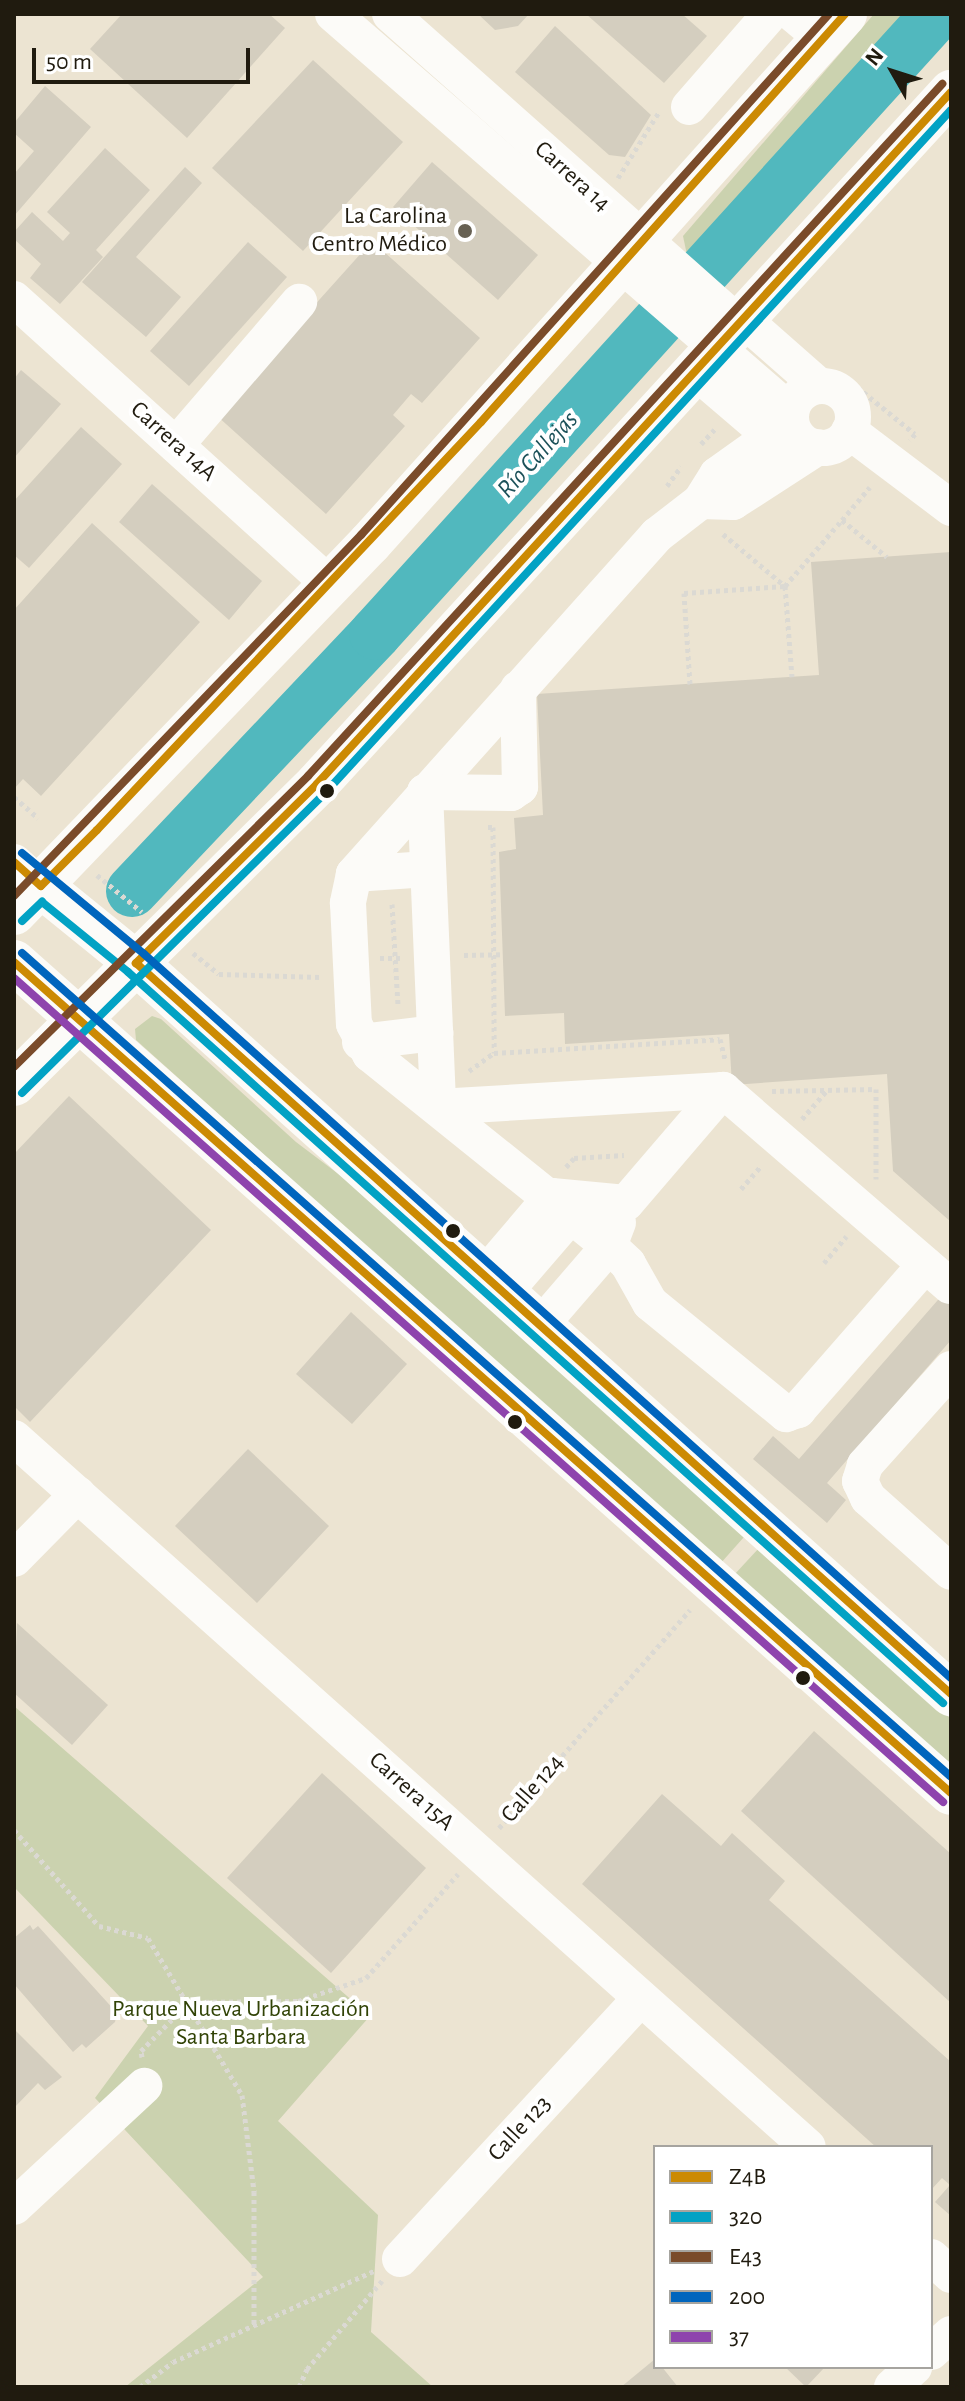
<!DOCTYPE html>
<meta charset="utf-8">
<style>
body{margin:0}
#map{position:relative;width:965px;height:2401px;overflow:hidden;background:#ece4d2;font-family:"Alegreya Sans",sans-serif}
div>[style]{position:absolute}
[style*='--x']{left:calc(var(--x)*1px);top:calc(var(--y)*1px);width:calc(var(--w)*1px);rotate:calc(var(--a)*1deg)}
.green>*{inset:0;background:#cbd2af}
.river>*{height:52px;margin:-26px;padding:0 26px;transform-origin:26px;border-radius:26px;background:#51b8be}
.building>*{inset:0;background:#d4cebf}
.path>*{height:5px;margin-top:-2.5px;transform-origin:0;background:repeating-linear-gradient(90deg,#dbd9d3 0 4px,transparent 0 8px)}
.minor>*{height:36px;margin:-18px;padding:0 18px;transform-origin:18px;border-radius:18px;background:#fcfbf8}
.minor>.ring{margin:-18px;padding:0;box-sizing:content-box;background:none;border:36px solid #fcfbf8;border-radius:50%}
.major>*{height:44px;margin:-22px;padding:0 22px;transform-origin:22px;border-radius:22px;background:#fcfbf8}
.bus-1>*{height:8px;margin:-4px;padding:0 4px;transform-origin:4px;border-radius:4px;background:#cc8a03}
.bus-2>*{height:8px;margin:-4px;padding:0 4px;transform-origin:4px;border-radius:4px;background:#02a2c4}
.bus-3>*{height:8px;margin:-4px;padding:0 4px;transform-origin:4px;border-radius:4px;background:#7a4b2a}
.bus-4>*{height:8px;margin:-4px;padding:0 4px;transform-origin:4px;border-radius:4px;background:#0065bd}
.bus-5>*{height:8px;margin:-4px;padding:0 4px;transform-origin:4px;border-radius:4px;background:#8e44ad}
.dots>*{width:22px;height:22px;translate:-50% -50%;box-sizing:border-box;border:4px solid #fff;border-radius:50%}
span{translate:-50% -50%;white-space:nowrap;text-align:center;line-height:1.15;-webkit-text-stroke:8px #fff;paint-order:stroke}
.street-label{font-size:24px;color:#201b0f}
.poi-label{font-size:24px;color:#201b0f}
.right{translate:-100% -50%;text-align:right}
.park-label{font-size:24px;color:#314306}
.water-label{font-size:26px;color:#1c5159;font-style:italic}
.frame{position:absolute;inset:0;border:16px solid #201b0f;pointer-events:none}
.legend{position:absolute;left:653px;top:2145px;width:280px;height:224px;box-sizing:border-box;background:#fff;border:2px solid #a6a49f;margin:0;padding:10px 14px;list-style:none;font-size:24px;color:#201b0f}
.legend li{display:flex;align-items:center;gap:16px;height:40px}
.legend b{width:40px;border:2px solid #a6a49f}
.north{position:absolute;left:853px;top:32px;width:80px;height:80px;-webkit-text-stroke:6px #fff;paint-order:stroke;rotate:309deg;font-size:22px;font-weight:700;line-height:32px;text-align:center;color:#201b0f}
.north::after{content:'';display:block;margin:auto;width:28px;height:36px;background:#201b0f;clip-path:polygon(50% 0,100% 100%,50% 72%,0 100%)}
.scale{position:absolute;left:32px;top:48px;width:218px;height:36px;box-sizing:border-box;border:4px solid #201b0f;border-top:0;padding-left:10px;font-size:24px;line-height:28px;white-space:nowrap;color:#201b0f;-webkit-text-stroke:6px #fff;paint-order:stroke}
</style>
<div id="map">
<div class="green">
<div style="clip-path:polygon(874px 14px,907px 14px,687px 255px,683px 236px)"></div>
<div style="clip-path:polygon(152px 1016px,161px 1019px,296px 1142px,349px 1182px,744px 1537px,720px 1564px,136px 1040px,135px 1029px)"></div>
<div style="clip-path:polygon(759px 1548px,951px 1719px,951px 1768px,734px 1575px)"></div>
<div style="clip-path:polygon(14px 1706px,370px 2016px,278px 2121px,378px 2215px,371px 2332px,433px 2387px,125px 2387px,263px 2277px,95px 2098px,148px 2026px,14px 1887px)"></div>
</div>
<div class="river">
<div style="--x:132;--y:891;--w:354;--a:-46.6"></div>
<div style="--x:375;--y:634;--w:837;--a:-47.81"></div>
</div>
<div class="building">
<div style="clip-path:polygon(122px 14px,269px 14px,285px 28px,187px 138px,90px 49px)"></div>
<div style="clip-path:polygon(478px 14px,529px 14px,518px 26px,495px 30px)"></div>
<div style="clip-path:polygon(586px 14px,682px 14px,707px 36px,664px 83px)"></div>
<div style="clip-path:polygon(555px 26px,651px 115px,625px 157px,609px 155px,515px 72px)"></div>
<div style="clip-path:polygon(313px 60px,403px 142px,303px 251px,212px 168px)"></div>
<div style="clip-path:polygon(45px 86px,91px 127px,14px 216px,14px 174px,34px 151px,14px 133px,14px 123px)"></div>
<div style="clip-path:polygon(105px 148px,150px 190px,96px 250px,103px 257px,60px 304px,30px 278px,41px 264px,14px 239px,14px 232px,32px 212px,63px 241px,70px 233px,47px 212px)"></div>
<div style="clip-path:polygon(432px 162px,538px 255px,498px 300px,393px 207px)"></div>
<div style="clip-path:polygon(185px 167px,202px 183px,136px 257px,181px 297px,146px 337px,82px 282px)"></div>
<div style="clip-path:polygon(372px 241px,480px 338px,422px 403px,411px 394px,393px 415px,405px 426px,326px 514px,216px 415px)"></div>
<div style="clip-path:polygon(248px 242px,287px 277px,189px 386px,150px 351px)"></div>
<div style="clip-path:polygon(21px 370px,61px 404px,14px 458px,14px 379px)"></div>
<div style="clip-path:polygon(81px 427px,122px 464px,29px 568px,14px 555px,14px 501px)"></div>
<div style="clip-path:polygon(152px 484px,262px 581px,229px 620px,119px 522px)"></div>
<div style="clip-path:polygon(92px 523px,200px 622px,41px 796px,23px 779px,14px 789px,14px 610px)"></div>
<div style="clip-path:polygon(951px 552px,951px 1222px,893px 1171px,887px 1074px,732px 1085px,729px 1034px,565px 1044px,564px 1013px,505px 1016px,499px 852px,516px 849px,514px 818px,543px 815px,537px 694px,819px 675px,811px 562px)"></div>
<div style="clip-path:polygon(69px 1096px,211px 1230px,30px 1422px,14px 1406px,14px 1154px)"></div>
<div style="clip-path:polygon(951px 1285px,951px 1340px,827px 1483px,846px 1500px,827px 1523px,753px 1459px,773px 1436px,799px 1459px)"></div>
<div style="clip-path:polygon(351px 1312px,407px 1364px,352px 1424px,296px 1374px)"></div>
<div style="clip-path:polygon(248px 1449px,329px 1526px,257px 1603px,175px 1526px)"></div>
<div style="clip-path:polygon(17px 1623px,108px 1705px,72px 1745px,14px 1693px)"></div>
<div style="clip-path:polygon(814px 1731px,951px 1854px,951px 2003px,741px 1811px)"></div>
<div style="clip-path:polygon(322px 1773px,426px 1868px,331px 1973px,227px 1878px)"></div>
<div style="clip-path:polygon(662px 1794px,721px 1846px,732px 1833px,785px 1881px,769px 1900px,951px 2062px,951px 2216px,935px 2202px,950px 2185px,942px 2178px,931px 2190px,931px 2147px,876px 2147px,582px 1884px)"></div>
<div style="clip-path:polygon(30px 1925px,33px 1930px,38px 1926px,117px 2013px,115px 2022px,86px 2048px,82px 2044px,73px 2052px,14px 1984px,14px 1938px)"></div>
<div style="clip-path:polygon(14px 2029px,62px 2077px,45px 2090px,38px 2083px,14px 2108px)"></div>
<div style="clip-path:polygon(655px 2359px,655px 2367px,662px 2367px,678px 2387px,621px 2387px)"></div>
<div style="clip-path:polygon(785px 2367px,825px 2367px,806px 2387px)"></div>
</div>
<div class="path">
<div style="--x:618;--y:178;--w:78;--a:-58.2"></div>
<div style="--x:851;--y:382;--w:82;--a:39.1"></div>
<div style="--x:915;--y:434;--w:8;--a:130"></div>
<div style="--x:701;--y:444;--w:22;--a:-47"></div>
<div style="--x:667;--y:486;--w:24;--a:-54"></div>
<div style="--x:842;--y:520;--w:43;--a:-49.7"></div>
<div style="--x:723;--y:534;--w:81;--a:40"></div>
<div style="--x:785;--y:586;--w:87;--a:-49.2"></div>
<div style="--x:842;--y:520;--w:58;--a:39.4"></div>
<div style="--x:690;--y:684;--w:91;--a:-93.8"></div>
<div style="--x:684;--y:593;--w:101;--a:-4"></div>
<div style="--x:785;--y:586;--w:91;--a:85.6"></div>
<div style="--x:14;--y:797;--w:32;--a:41"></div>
<div style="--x:488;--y:827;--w:5;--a:0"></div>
<div style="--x:493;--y:827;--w:226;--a:89.7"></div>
<div style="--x:494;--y:1053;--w:226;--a:-3.5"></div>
<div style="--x:720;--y:1039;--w:21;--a:76"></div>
<div style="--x:97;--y:875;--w:58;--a:39.4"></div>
<div style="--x:392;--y:904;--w:102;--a:86.6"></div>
<div style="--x:193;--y:953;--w:33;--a:39"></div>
<div style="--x:219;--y:974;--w:101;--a:1.7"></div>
<div style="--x:464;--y:955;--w:39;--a:-1"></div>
<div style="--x:380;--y:958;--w:22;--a:0"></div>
<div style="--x:469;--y:1071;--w:31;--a:-36"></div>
<div style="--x:772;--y:1091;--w:104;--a:-1.1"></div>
<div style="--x:876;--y:1089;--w:90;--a:90"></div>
<div style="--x:802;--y:1119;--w:37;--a:-49"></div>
<div style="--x:566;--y:1167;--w:12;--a:-48"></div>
<div style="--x:574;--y:1158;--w:50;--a:-3.4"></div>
<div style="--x:741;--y:1189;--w:30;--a:-49"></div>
<div style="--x:824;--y:1263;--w:35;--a:-50"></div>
<div style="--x:499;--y:1828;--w:290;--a:-48.8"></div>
<div style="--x:14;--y:1830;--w:128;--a:48.5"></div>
<div style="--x:99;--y:1926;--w:50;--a:13.8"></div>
<div style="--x:148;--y:1938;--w:183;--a:59.1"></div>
<div style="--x:242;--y:2095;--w:98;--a:82.9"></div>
<div style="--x:254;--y:2192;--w:133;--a:90"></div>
<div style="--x:142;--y:2057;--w:6;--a:-99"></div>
<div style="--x:141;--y:2051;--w:69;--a:-45.6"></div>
<div style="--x:189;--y:2002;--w:109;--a:-0.5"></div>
<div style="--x:298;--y:2001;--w:72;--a:-18.7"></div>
<div style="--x:366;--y:1978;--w:139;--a:-48.5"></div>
<div style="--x:140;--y:2387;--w:41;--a:-37.1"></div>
<div style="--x:173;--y:2362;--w:221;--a:-24.4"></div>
<div style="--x:299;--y:2387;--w:20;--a:-66"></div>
<div style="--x:307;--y:2369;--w:116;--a:-49.6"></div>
</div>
<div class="minor">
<div style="--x:333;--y:14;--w:607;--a:40.99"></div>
<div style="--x:390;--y:14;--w:468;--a:41.6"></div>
<div style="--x:793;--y:14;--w:39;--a:40"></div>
<div style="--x:689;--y:107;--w:123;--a:-48.9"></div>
<div style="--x:14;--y:299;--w:427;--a:42.1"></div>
<div style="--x:744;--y:320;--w:100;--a:41.3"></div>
<div style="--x:696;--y:372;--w:100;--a:40.5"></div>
<div class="ring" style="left:791px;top:386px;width:26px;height:26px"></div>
<div style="--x:791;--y:422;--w:91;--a:144.4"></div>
<div style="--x:717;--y:475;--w:31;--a:122"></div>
<div style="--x:701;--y:501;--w:56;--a:142.3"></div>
<div style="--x:657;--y:535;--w:455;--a:131.8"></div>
<div style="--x:354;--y:874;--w:30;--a:102"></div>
<div style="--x:348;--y:903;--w:121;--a:87.2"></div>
<div style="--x:354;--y:1024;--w:34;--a:62"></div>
<div style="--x:370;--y:1054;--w:307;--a:38.8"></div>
<div style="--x:609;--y:1246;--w:26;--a:43"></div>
<div style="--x:628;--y:1264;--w:45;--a:60.6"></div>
<div style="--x:650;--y:1303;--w:176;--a:39.2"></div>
<div style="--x:786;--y:1414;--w:13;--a:-18"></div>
<div style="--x:798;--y:1410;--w:193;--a:-48.8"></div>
<div style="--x:849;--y:431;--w:128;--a:37"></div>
<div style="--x:176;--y:445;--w:189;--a:-49.3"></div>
<div style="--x:701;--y:501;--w:32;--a:2"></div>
<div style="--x:733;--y:502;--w:101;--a:-32.9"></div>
<div style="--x:425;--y:792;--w:315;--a:87.6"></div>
<div style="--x:425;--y:792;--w:86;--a:0.7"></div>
<div style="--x:511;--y:793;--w:11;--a:-34"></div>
<div style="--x:520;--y:787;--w:98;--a:-91.2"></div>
<div style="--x:14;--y:862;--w:36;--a:42"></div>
<div style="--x:354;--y:874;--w:74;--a:-3.9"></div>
<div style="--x:360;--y:1042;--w:76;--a:-6.8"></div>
<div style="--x:438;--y:1107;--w:286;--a:-3.4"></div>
<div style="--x:723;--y:1090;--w:300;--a:40.8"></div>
<div style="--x:552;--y:1196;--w:74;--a:5.4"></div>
<div style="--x:626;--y:1203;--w:149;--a:-49.4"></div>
<div style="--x:484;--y:1276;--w:105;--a:-49.6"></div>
<div style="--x:504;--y:1293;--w:104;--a:-49.3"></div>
<div style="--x:572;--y:1214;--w:22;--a:-13"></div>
<div style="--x:540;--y:1326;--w:106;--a:-49.2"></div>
<div style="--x:609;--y:1246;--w:25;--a:-69"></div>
<div style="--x:951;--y:1369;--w:129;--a:131.9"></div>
<div style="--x:865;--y:1465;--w:17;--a:107"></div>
<div style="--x:860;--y:1481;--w:19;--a:65"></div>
<div style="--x:868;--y:1498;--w:111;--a:41.7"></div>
<div style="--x:14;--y:1438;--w:1064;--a:41.76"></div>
<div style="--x:14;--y:1559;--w:91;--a:-45.4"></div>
<div style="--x:14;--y:2207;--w:178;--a:-42.9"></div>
<div style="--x:931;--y:2257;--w:27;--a:42"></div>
<div style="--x:400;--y:2259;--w:355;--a:-47.3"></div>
<div style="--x:931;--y:2352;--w:27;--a:-42"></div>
<div style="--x:892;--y:2387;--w:30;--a:-42"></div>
</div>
<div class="major">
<div style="--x:41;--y:886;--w:122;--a:39"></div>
<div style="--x:136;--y:963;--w:1095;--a:41.89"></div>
<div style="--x:14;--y:913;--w:513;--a:-46.1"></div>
<div style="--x:370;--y:543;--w:711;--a:-48.08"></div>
<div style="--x:14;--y:962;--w:1252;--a:41.57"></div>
<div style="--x:14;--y:1084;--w:426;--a:-44.7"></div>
<div style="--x:317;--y:784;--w:939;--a:-47.5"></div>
</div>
<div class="bus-1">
<div style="--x:951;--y:92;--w:939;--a:132.5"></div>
<div style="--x:317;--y:784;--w:255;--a:135.3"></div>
<div style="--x:136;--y:963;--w:1095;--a:41.89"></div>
<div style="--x:14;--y:862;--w:36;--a:42"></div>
<div style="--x:41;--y:886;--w:79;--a:-45"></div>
<div style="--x:97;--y:830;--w:560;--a:-46.74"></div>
<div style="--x:481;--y:422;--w:547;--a:-48.26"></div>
<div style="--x:14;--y:962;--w:1252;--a:41.57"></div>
</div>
<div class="bus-2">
<div style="--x:22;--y:921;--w:28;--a:-44"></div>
<div style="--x:42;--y:902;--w:111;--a:39.1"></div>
<div style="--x:128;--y:972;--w:1095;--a:41.89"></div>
<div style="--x:22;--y:1093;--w:428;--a:-44.7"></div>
<div style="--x:326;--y:792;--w:925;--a:-47.5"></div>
</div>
<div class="bus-3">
<div style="--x:14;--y:896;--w:501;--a:-46.13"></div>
<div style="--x:361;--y:535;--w:700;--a:-48.07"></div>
<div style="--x:14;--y:1067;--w:414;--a:-44.7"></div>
<div style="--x:308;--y:776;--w:939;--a:-47.5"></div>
</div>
<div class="bus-4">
<div style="--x:22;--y:853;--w:158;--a:39.6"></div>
<div style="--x:144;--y:954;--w:1084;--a:41.9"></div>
<div style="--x:22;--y:953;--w:1242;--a:41.57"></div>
</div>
<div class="bus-5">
<div style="--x:14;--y:978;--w:1242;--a:41.57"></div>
</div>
<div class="dots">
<div style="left:465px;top:231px;background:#676153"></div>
<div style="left:327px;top:791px;background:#201b0f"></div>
<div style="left:453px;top:1231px;background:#201b0f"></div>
<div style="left:515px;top:1422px;background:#201b0f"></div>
<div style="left:803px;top:1678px;background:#201b0f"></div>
</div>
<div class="street-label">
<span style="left:572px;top:177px;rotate:42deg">Carrera 14</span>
<span style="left:173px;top:442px;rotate:42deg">Carrera 14A</span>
<span style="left:533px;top:1789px;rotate:-49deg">Calle 124</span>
<span style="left:411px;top:1792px;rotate:42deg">Carrera 15A</span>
<span style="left:520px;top:2129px;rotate:-47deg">Calle 123</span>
</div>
<div class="poi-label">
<span class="right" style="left:447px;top:231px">La Carolina<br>Centro Médico</span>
</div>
<div class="park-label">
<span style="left:241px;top:2024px">Parque Nueva Urbanización<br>Santa Barbara</span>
</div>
<div class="water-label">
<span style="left:538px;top:455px;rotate:-48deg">Río Callejas</span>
</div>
<div class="frame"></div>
<ul class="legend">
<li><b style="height:10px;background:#cc8a03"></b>Z4B</li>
<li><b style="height:10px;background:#02a2c4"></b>320</li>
<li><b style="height:10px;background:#7a4b2a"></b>E43</li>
<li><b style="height:10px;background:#0065bd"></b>200</li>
<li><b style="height:10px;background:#8e44ad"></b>37</li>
</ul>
<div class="north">N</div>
<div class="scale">50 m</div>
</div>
